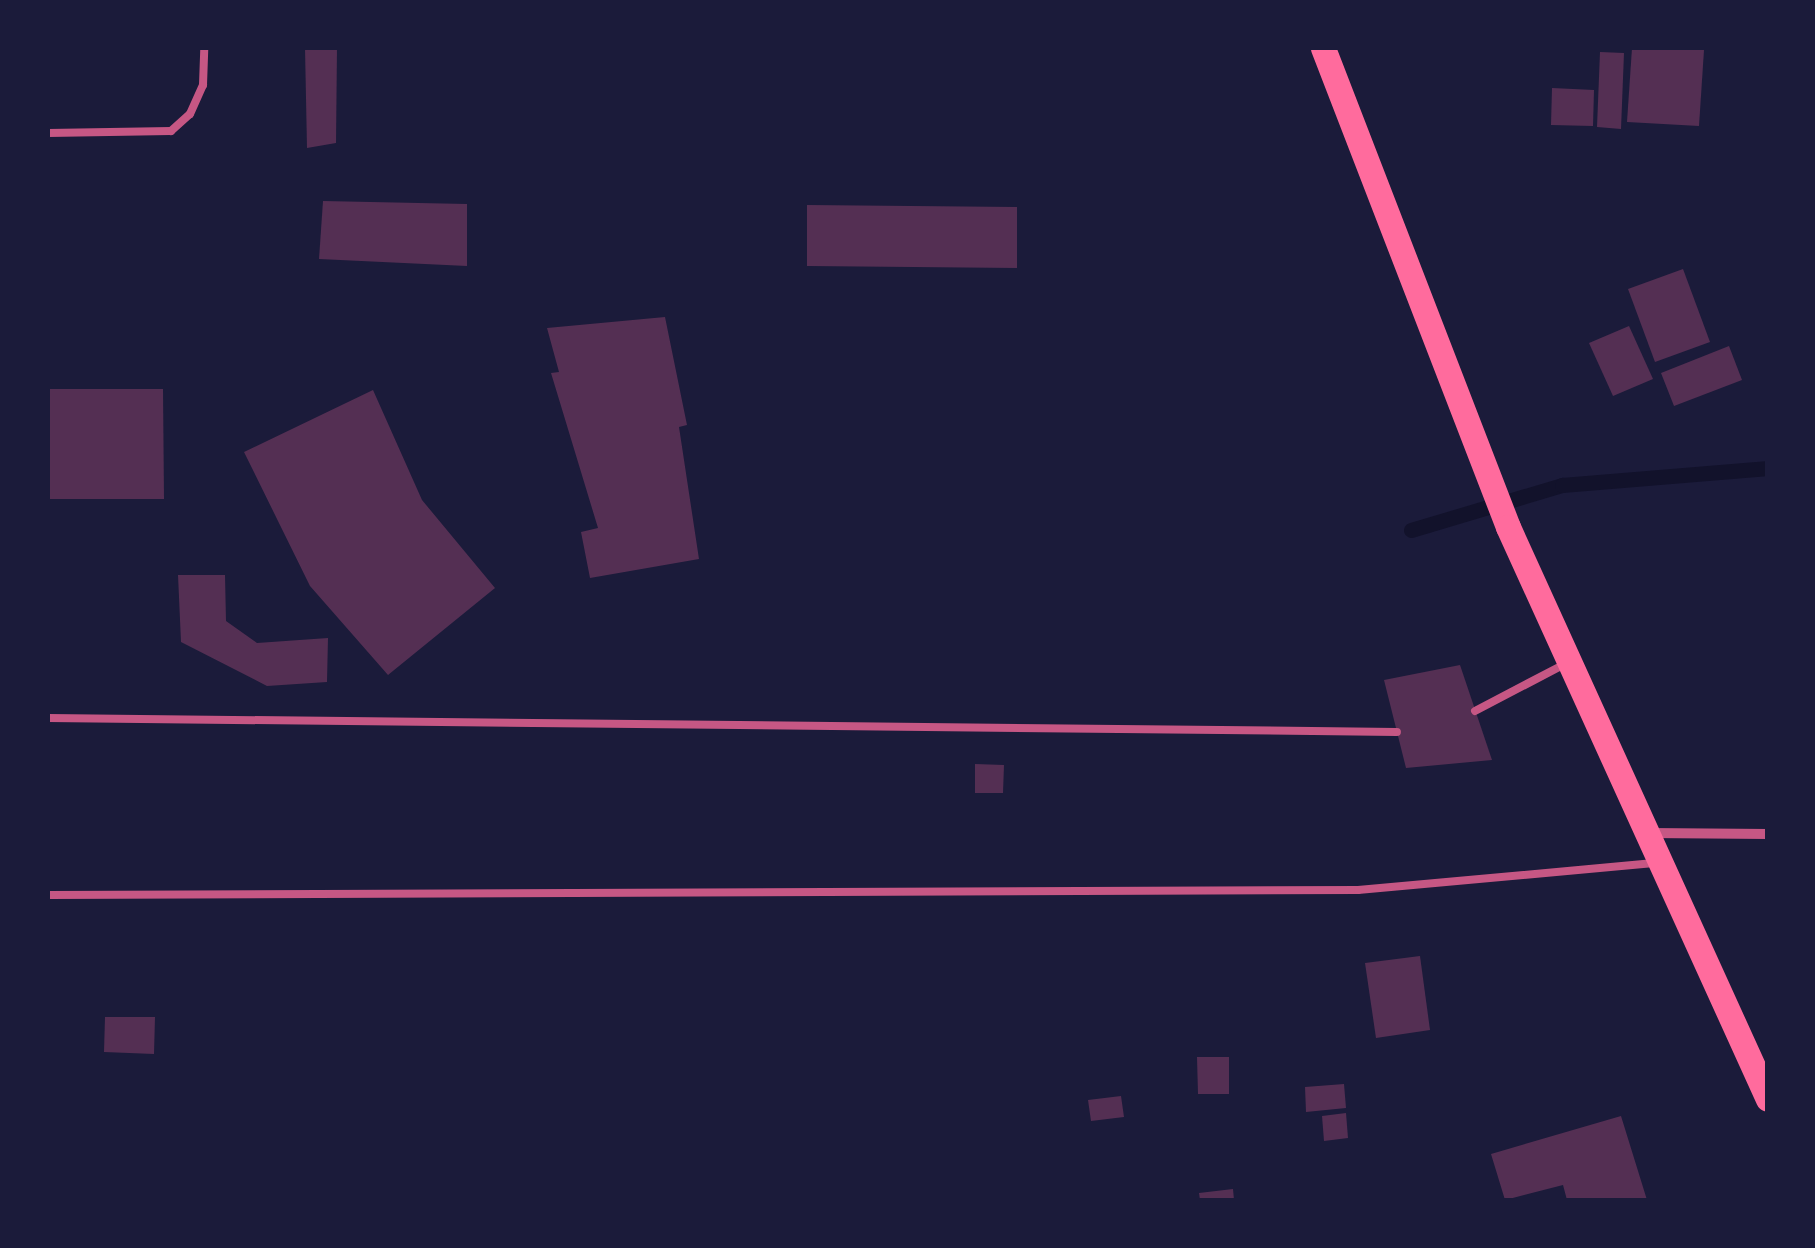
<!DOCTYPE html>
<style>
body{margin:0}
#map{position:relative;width:1815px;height:1248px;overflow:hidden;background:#1b1b3a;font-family:Roboto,sans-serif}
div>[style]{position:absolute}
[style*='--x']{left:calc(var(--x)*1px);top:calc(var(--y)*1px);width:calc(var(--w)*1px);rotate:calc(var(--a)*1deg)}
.stream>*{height:15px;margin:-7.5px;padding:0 7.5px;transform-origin:7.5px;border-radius:7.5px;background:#12122b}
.building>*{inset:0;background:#542f53}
.service>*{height:8px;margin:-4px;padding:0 4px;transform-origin:4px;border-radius:4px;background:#c65784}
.minor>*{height:10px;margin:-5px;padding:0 5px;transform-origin:5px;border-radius:5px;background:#c65784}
.primary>*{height:25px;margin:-12.5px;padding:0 12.5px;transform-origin:12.5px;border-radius:12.5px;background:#ff6b9d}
span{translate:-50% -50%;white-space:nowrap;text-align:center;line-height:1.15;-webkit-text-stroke:8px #1b1b3a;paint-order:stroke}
.frame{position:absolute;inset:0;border:50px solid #1b1b3a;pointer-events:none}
</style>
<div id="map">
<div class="stream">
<div style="--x:1411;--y:530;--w:158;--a:-16.6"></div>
<div style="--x:1562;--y:485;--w:207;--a:-4.7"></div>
</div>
<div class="building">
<div style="clip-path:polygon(305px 48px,337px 48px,336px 143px,307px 148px)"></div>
<div style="clip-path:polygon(1632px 48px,1704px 50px,1699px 126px,1627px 122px)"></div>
<div style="clip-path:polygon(1600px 52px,1624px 53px,1621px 129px,1597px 127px)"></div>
<div style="clip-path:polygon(1552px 88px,1594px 90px,1593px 126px,1551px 125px)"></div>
<div style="clip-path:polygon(323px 201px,467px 204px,467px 266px,319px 259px)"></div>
<div style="clip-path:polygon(807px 205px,1017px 207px,1017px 268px,807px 266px)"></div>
<div style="clip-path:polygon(1683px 269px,1710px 342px,1655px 362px,1628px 289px)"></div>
<div style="clip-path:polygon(665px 317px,687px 425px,679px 427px,699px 559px,590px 578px,581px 532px,598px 528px,551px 373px,559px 372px,547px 328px)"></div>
<div style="clip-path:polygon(1629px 326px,1653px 379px,1613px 396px,1589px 343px)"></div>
<div style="clip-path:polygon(1729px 346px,1742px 380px,1674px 406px,1661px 373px)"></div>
<div style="clip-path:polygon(48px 389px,163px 389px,164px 499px,48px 499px)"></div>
<div style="clip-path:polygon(373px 390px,422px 500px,495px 588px,388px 675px,310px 586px,244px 452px)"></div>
<div style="clip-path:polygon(178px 575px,225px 575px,226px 621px,257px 643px,328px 638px,327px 682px,267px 686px,181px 642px)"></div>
<div style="clip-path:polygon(1460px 665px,1492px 760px,1406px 768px,1384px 680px)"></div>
<div style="clip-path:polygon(975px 764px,1004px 765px,1003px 793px,975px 793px)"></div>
<div style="clip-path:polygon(1420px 956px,1430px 1030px,1376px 1038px,1365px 963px)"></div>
<div style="clip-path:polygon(105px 1017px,155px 1017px,154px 1054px,104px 1052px)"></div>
<div style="clip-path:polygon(1197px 1057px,1229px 1057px,1229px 1094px,1198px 1094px)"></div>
<div style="clip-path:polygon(1344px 1084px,1346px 1108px,1306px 1112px,1305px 1087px)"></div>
<div style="clip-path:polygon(1121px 1096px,1124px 1117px,1091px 1121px,1088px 1100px)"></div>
<div style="clip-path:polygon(1346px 1113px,1348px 1138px,1324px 1141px,1322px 1116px)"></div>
<div style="clip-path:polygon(1621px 1116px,1647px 1200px,1567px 1200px,1563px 1185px,1505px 1200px,1491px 1154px)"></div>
<div style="clip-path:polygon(1233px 1189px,1234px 1200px,1200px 1200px,1199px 1193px)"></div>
</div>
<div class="service">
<div style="--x:48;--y:133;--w:123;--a:-0.9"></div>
<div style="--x:171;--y:131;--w:25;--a:-42"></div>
<div style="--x:190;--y:114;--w:32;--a:-66"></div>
<div style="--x:203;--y:85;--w:37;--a:-88"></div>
<div style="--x:1475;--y:711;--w:102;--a:-27.6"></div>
<div style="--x:48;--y:718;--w:1349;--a:0.59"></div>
<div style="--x:48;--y:895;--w:1310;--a:-0.22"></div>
<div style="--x:1358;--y:890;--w:300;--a:-5.2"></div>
</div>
<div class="minor">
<div style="--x:1649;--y:833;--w:119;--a:0.5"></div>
</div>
<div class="primary">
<div style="--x:1323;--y:48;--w:513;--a:68.88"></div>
<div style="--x:1508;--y:527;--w:628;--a:65.56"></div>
</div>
<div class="frame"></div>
</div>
